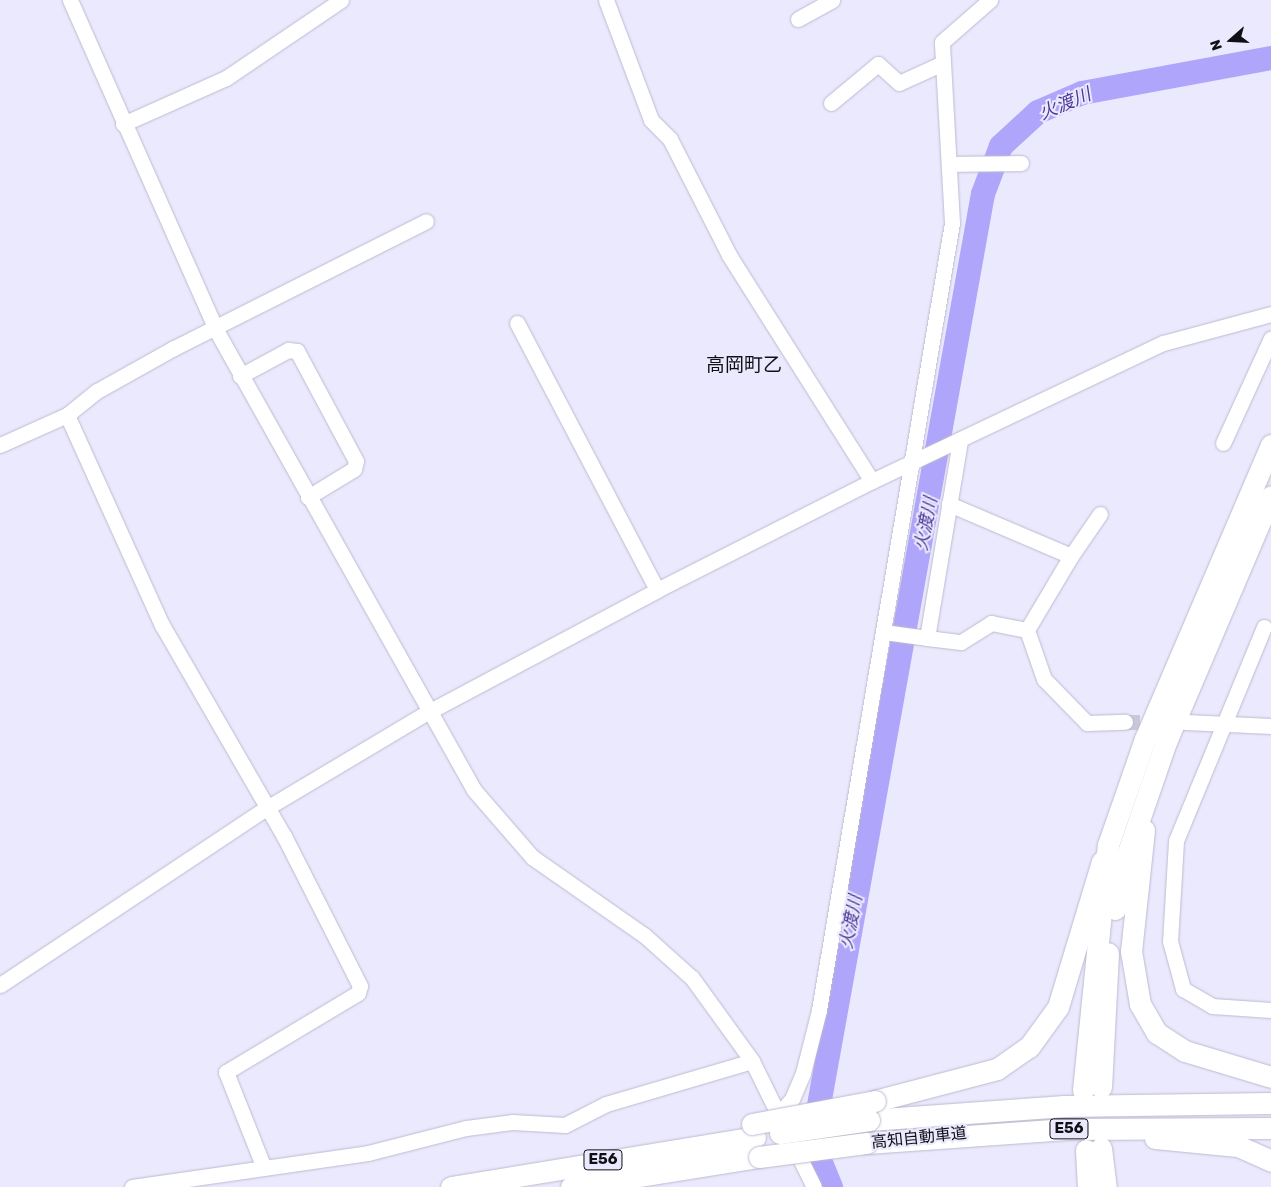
<!DOCTYPE html>
<meta charset="utf-8">
<style>
body{margin:0}
#map{position:relative;width:1271px;height:1187px;overflow:hidden;background:#eae9fd;font-family:Rubik,"Noto Sans JP",sans-serif}
div>[style]{position:absolute}
[style*='--x']{left:calc(var(--x)*1px);top:calc(var(--y)*1px);width:calc(var(--w)*1px);rotate:calc(var(--a)*1deg)}
.river>*{height:24px;margin:-12px;padding:0 12px;transform-origin:12px;border-radius:12px;background:#afa5fa}
.minor-tunnel>*{height:15px;margin-top:-7.5px;transform-origin:0;background:repeating-linear-gradient(90deg,#c9c8da 0 15px,transparent 0 23px)}
.roads{filter:drop-shadow(0 0 1px #bcbbcf) drop-shadow(0 0 1px #bcbbcf)}
.minor>*{height:15px;margin:-7.5px;padding:0 7.5px;transform-origin:7.5px;border-radius:7.5px;background:#fff}
.highway>*{height:21px;margin:-10.5px;padding:0 10.5px;transform-origin:10.5px;border-radius:10.5px;background:#fff}
.bridges{filter:drop-shadow(0 0 1px #bcbbcf) drop-shadow(0 0 1px #bcbbcf)}
.highway-bridge>*{height:21px;margin:-10.5px;padding:0 10.5px;transform-origin:10.5px;border-radius:10.5px;background:#fff}
span{translate:-50% -50%;white-space:nowrap;text-align:center;line-height:1.15;-webkit-text-stroke:4px #eae9fd;paint-order:stroke}
.shield-label span{padding:1px 4px;background:#eae9fd;border:1px solid;border-radius:4px;-webkit-text-stroke-width:0}
.shield-label{font-size:15px;color:#100f16;font-weight:700}
.street-label{font-size:16px;color:#100f16}
.water-label{font-size:18px;color:#4d3797;font-style:italic}
.quarter-label{font-size:19px;color:#100f16}
.north{position:absolute;left:1206px;top:15px;width:50px;height:50px;-webkit-text-stroke:4px #eae9fd;paint-order:stroke;rotate:251deg;font-size:14px;font-weight:700;line-height:20px;text-align:center;color:#100f16}
.north::after{content:'';display:block;margin:auto;width:18px;height:22px;background:#100f16;clip-path:polygon(50% 0,100% 100%,50% 72%,0 100%)}
</style>
<div id="map">
<div class="river">
<div style="--x:814;--y:1133;--w:954;--a:-79.8"></div>
<div style="--x:983;--y:194;--w:51;--a:-69.4"></div>
<div style="--x:1001;--y:146;--w:50;--a:-42.6"></div>
<div style="--x:1038;--y:112;--w:48;--a:-23.4"></div>
<div style="--x:1082;--y:93;--w:192;--a:-10.5"></div>
<div style="--x:813;--y:1143;--w:48;--a:67.8"></div>
</div>
<div class="minor-tunnel">
<div style="--x:1125;--y:722;--w:36;--a:0"></div>
</div>
<div class="roads">
<div class="minor">
<div style="--x:70;--y:0;--w:361;--a:66.1"></div>
<div style="--x:216;--y:330;--w:527;--a:60.71"></div>
<div style="--x:474;--y:790;--w:89;--a:49.1"></div>
<div style="--x:532;--y:857;--w:136;--a:34.9"></div>
<div style="--x:644;--y:935;--w:64;--a:41.9"></div>
<div style="--x:692;--y:978;--w:102;--a:54.1"></div>
<div style="--x:752;--y:1061;--w:140;--a:63.8"></div>
<div style="--x:606;--y:0;--w:128;--a:69.4"></div>
<div style="--x:651;--y:120;--w:27;--a:45"></div>
<div style="--x:670;--y:139;--w:130;--a:63"></div>
<div style="--x:729;--y:255;--w:267;--a:57.7"></div>
<div style="--x:798;--y:19;--w:39;--a:-29"></div>
<div style="--x:831;--y:103;--w:61;--a:-39.7"></div>
<div style="--x:878;--y:64;--w:28;--a:42"></div>
<div style="--x:899;--y:83;--w:48;--a:-24.4"></div>
<div style="--x:123;--y:124;--w:113;--a:-24.1"></div>
<div style="--x:226;--y:78;--w:139;--a:-34.1"></div>
<div style="--x:951;--y:164;--w:70;--a:-0.8"></div>
<div style="--x:517;--y:323;--w:301;--a:62.3"></div>
<div style="--x:240;--y:376;--w:55;--a:-28.4"></div>
<div style="--x:288;--y:350;--w:9;--a:6"></div>
<div style="--x:297;--y:351;--w:125;--a:61.8"></div>
<div style="--x:356;--y:461;--w:8;--a:104"></div>
<div style="--x:354;--y:469;--w:54;--a:148.7"></div>
<div style="--x:67;--y:415;--w:230;--a:65.7"></div>
<div style="--x:162;--y:625;--w:244;--a:60"></div>
<div style="--x:284;--y:836;--w:168;--a:63.1"></div>
<div style="--x:360;--y:986;--w:7;--a:106"></div>
<div style="--x:358;--y:993;--w:154;--a:149.1"></div>
<div style="--x:226;--y:1072;--w:103;--a:68.4"></div>
<div style="--x:1223;--y:443;--w:115;--a:-65.4"></div>
<div style="--x:0;--y:445;--w:73;--a:-24.1"></div>
<div style="--x:67;--y:415;--w:38;--a:-39"></div>
<div style="--x:97;--y:391;--w:88;--a:-29.2"></div>
<div style="--x:174;--y:348;--w:282;--a:-26.7"></div>
<div style="--x:1071;--y:556;--w:51;--a:-55.4"></div>
<div style="--x:1264;--y:627;--w:231;--a:112.4"></div>
<div style="--x:1176;--y:841;--w:100;--a:93.4"></div>
<div style="--x:1170;--y:941;--w:50;--a:74.8"></div>
<div style="--x:1183;--y:989;--w:34;--a:30"></div>
<div style="--x:1212;--y:1006;--w:59;--a:3.9"></div>
<div style="--x:1027;--y:630;--w:52;--a:70.9"></div>
<div style="--x:1044;--y:679;--w:62;--a:45.7"></div>
<div style="--x:1087;--y:723;--w:38;--a:-2"></div>
<div style="--x:884;--y:632;--w:43;--a:7.9"></div>
<div style="--x:927;--y:638;--w:201;--a:-80.5"></div>
<div style="--x:927;--y:638;--w:34;--a:7"></div>
<div style="--x:961;--y:642;--w:36;--a:-32"></div>
<div style="--x:991;--y:623;--w:37;--a:11"></div>
<div style="--x:1027;--y:630;--w:86;--a:-59.3"></div>
<div style="--x:1071;--y:556;--w:133;--a:-156.9"></div>
<div style="--x:1185;--y:722;--w:86;--a:2.7"></div>
<div style="--x:0;--y:985;--w:318;--a:-33.6"></div>
<div style="--x:265;--y:809;--w:190;--a:-30.8"></div>
<div style="--x:428;--y:712;--w:259;--a:-28"></div>
<div style="--x:657;--y:590;--w:241;--a:-26.9"></div>
<div style="--x:872;--y:481;--w:322;--a:-25.4"></div>
<div style="--x:1163;--y:343;--w:112;--a:-15"></div>
<div style="--x:778;--y:1115;--w:21;--a:-49"></div>
<div style="--x:792;--y:1099;--w:28;--a:-67"></div>
<div style="--x:803;--y:1073;--w:65;--a:-75.7"></div>
<div style="--x:819;--y:1010;--w:798;--a:-80.41"></div>
<div style="--x:952;--y:223;--w:181;--a:-93.2"></div>
<div style="--x:942;--y:42;--w:64;--a:-41.2"></div>
<div style="--x:132;--y:1187;--w:238;--a:-8.2"></div>
<div style="--x:368;--y:1153;--w:101;--a:-14.3"></div>
<div style="--x:466;--y:1128;--w:46;--a:-7.4"></div>
<div style="--x:512;--y:1122;--w:53;--a:3.2"></div>
<div style="--x:565;--y:1125;--w:46;--a:-27.1"></div>
<div style="--x:606;--y:1104;--w:152;--a:-16.4"></div>
</div>
<div class="highway">
<div style="--x:1144;--y:830;--w:122;--a:96.1"></div>
<div style="--x:1131;--y:951;--w:54;--a:80.4"></div>
<div style="--x:1140;--y:1004;--w:34;--a:60"></div>
<div style="--x:1157;--y:1033;--w:33;--a:33"></div>
<div style="--x:1185;--y:1051;--w:90;--a:16.8"></div>
<div style="--x:1115;--y:909;--w:55;--a:-77.5"></div>
<div style="--x:1127;--y:855;--w:120;--a:-71"></div>
<div style="--x:1166;--y:742;--w:267;--a:-66.9"></div>
<div style="--x:1101;--y:1087;--w:134;--a:-87"></div>
<div style="--x:1083;--y:1090;--w:246;--a:-84.2"></div>
<div style="--x:1108;--y:845;--w:112;--a:-70.8"></div>
<div style="--x:1145;--y:739;--w:320;--a:-66.8"></div>
<div style="--x:875;--y:1101;--w:126;--a:-14.7"></div>
<div style="--x:997;--y:1069;--w:39;--a:-35"></div>
<div style="--x:1029;--y:1047;--w:49;--a:-54.1"></div>
<div style="--x:1058;--y:1007;--w:152;--a:-73.2"></div>
<div style="--x:869;--y:1120;--w:196;--a:-4.1"></div>
<div style="--x:1064;--y:1106;--w:207;--a:-0.8"></div>
<div style="--x:1155;--y:1138;--w:83;--a:5.5"></div>
<div style="--x:1238;--y:1146;--w:36;--a:24"></div>
<div style="--x:867;--y:1143;--w:200;--a:-4"></div>
<div style="--x:1067;--y:1129;--w:204;--a:-0.3"></div>
<div style="--x:1101;--y:1148;--w:39;--a:83"></div>
<div style="--x:1086;--y:1150;--w:37;--a:87"></div>
<div style="--x:451;--y:1187;--w:308;--a:-9.3"></div>
<div style="--x:571;--y:1187;--w:190;--a:-9.1"></div>
</div>
</div>
<div class="bridges">
<div class="highway-bridge">
<div style="--x:752;--y:1124;--w:125;--a:-10.6"></div>
<div style="--x:780;--y:1133;--w:90;--a:-8.3"></div>
<div style="--x:759;--y:1157;--w:109;--a:-7.4"></div>
</div>
</div>
<div class="shield-label">
<span style="left:1069px;top:1129px">E56</span>
<span style="left:603px;top:1160px">E56</span>
</div>
<div class="street-label">
<span style="left:919px;top:1138px;rotate:-6deg">高知自動車道</span>
</div>
<div class="water-label">
<span style="left:1065px;top:104px;rotate:-23deg">火渡川</span>
<span style="left:926px;top:524px;rotate:-79deg">火渡川</span>
<span style="left:851px;top:922px;rotate:-79deg">火渡川</span>
</div>
<div class="quarter-label">
<span style="left:744px;top:365px">高岡町乙</span>
</div>
<div class="north">N</div>
</div>
